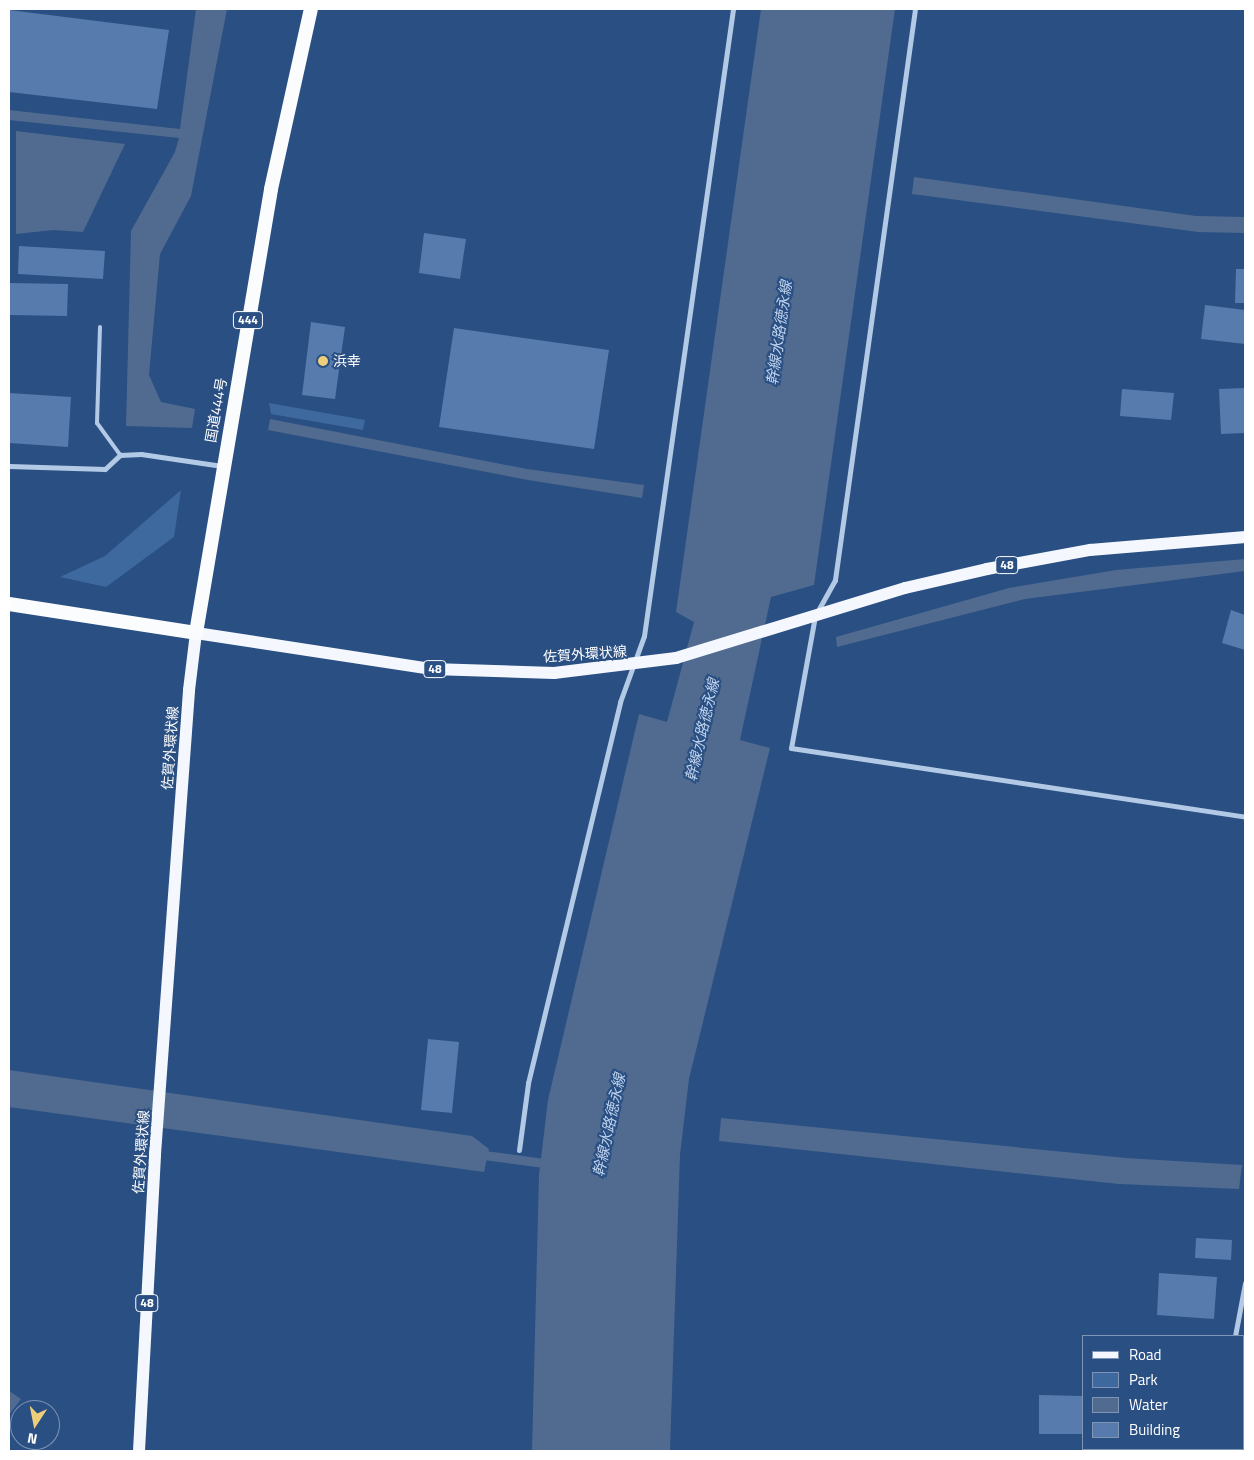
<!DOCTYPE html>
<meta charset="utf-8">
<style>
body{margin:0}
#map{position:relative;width:1254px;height:1460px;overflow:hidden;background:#2a4f83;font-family:"Titillium Web","Noto Sans JP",sans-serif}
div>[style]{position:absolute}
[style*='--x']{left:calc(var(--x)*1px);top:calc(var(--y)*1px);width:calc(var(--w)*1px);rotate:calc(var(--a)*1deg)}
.green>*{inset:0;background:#3e699f}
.water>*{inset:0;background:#506b8f}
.stream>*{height:9px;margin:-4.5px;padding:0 4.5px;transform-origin:4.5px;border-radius:4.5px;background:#506b8f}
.building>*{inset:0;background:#567bac}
.service>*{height:4px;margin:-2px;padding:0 2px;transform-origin:2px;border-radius:2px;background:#b3cae6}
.minor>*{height:5px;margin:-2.5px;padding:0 2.5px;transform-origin:2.5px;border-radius:2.5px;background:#b3cae6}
.primary>*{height:12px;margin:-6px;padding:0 6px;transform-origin:6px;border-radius:6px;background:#f4f8fe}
.trunk>*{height:14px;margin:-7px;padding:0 7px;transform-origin:7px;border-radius:7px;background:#fafcfe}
.dots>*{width:14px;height:14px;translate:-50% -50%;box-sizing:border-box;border:2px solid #2a4f83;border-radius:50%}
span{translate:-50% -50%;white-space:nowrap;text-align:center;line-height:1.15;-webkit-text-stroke:4px #2a4f83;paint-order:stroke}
.shield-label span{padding:1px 4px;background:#2a4f83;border:1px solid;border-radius:4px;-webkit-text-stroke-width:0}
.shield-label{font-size:12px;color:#fff;font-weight:700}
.poi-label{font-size:14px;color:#fff}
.left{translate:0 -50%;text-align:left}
.street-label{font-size:14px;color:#fff}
.water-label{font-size:15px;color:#bfd3ee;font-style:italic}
.frame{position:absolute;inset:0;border:10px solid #fff;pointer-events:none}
.legend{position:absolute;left:1082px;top:1335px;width:162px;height:115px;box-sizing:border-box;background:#2a4f83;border:1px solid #7f95b5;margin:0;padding:6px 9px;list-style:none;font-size:15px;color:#fff}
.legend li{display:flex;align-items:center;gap:10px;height:25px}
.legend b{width:25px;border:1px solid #7f95b5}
.north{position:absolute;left:10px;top:1400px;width:50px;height:50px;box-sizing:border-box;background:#2a4f83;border:1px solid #7f95b5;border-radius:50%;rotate:191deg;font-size:14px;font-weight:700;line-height:20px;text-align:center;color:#fff}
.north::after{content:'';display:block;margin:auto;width:18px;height:22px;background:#edce7b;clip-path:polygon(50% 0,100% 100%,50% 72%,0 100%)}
</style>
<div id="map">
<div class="green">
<div style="clip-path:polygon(269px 403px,365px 420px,363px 430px,271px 414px)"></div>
<div style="clip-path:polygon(181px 490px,174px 537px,106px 587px,60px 577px,105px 556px)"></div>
</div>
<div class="water">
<div style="clip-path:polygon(196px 9px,227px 9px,191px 196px,160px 254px,149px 375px,161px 402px,195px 409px,192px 428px,126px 426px,131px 231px,175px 152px,179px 138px,9px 120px,9px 110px,180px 129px)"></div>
<div style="clip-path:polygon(761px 9px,895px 9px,814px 585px,771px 597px,740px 740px,770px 748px,689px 1079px,680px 1155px,670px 1451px,532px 1451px,539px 1175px,548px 1100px,639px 714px,667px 722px,694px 622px,676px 612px)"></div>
<div style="clip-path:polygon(16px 131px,125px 144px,83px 232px,53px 230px,16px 234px)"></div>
<div style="clip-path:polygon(914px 177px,1196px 216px,1245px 217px,1245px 233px,1198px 232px,912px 194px)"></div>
<div style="clip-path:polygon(270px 419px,527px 469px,644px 485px,642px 498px,528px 480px,268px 430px)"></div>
<div style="clip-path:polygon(1245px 559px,1245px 571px,1025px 599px,837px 647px,836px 637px,1009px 588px,1116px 570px)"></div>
<div style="clip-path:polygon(9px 1070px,472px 1136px,489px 1149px,484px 1172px,9px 1107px)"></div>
<div style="clip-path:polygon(721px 1118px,1126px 1158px,1242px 1165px,1239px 1189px,1119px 1184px,719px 1141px)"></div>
<div style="clip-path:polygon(9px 1391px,21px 1399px,9px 1415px)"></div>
</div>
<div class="stream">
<div style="--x:477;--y:1154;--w:75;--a:7.7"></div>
</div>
<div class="building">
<div style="clip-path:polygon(9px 10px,169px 30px,157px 109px,9px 92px)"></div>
<div style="clip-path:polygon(424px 233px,466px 239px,460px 279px,419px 273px)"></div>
<div style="clip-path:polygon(19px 246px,105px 251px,103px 279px,18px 274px)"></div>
<div style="clip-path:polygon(1236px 269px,1245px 269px,1245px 303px,1235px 303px)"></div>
<div style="clip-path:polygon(9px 283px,68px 284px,67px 316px,9px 315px)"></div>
<div style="clip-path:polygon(1205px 305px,1245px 310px,1245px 344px,1201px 339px)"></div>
<div style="clip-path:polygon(311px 322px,345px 327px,335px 399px,302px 395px)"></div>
<div style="clip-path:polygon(454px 328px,609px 350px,594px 449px,439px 427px)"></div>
<div style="clip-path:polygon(1245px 388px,1245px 433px,1221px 434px,1219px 389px)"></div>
<div style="clip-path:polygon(1122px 389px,1174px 393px,1171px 420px,1120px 416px)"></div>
<div style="clip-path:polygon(9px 393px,71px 397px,68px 447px,9px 443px)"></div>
<div style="clip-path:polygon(1231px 610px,1245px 615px,1245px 650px,1222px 643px)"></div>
<div style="clip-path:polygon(428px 1039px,459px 1042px,452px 1113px,421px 1110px)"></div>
<div style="clip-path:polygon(1196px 1238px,1232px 1240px,1231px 1260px,1195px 1258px)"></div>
<div style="clip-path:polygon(1159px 1273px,1217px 1277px,1214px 1319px,1157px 1315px)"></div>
<div style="clip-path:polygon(1039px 1395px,1083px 1396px,1083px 1434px,1039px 1434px)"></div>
</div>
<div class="service">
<div style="--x:100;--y:327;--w:96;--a:91.8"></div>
<div style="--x:97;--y:423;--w:39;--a:54"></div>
</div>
<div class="minor">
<div style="--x:915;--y:9;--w:577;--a:97.98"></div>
<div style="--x:835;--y:580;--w:41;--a:119.1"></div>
<div style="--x:815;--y:616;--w:134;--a:100.3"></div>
<div style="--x:791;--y:748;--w:459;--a:8.6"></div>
<div style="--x:9;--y:466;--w:96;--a:1.8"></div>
<div style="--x:105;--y:469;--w:21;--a:-43"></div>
<div style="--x:120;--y:455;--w:21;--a:-3"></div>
<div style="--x:141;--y:454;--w:82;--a:8.4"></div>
<div style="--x:519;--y:1150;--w:68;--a:-82.3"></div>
<div style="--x:528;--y:1083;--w:392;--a:-76.4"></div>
<div style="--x:620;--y:702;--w:70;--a:-70"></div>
<div style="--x:644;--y:636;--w:633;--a:-81.92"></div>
<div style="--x:1235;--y:1336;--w:54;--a:-79.3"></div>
<div style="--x:1225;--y:1451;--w:2;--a:-90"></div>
</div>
<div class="primary">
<div style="--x:139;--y:1451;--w:297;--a:-86.9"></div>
<div style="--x:155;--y:1154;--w:465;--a:-85.8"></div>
<div style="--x:189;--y:690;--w:57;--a:-83"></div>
<div style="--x:196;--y:633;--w:239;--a:8.7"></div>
<div style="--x:432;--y:669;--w:122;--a:1.9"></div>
<div style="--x:554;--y:673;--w:123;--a:-7"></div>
<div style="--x:676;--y:658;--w:239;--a:-17"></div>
<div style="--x:905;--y:588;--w:84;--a:-13"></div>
<div style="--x:987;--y:569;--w:105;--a:-10.5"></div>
<div style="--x:1090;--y:550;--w:156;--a:-4.8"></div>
</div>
<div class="trunk">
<div style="--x:9;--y:604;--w:189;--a:8.8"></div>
<div style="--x:196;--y:633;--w:450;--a:-80.4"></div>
<div style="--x:271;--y:189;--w:184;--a:-77.5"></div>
</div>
<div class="dots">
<div style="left:323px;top:361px;background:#edce7b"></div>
</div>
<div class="shield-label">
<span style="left:248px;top:320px">444</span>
<span style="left:1007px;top:565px">48</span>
<span style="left:435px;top:669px">48</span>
<span style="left:147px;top:1303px">48</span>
</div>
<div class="poi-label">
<span class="left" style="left:333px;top:361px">浜幸</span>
</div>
<div class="street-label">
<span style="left:216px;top:410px;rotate:-80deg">国道444号</span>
<span style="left:585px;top:654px;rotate:-4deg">佐賀外環状線</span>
<span style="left:170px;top:748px;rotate:-86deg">佐賀外環状線</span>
<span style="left:141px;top:1152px;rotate:-86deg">佐賀外環状線</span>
</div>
<div class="water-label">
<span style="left:779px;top:333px;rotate:-82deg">幹線水路徳永線</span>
<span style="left:702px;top:730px;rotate:-77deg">幹線水路徳永線</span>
<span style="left:609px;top:1125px;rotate:-78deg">幹線水路徳永線</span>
</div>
<div class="frame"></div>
<ul class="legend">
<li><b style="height:6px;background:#f4f8fe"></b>Road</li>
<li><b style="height:14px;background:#3e699f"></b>Park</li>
<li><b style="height:14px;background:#506b8f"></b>Water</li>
<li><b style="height:14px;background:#567bac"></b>Building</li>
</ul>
<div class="north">N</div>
</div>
